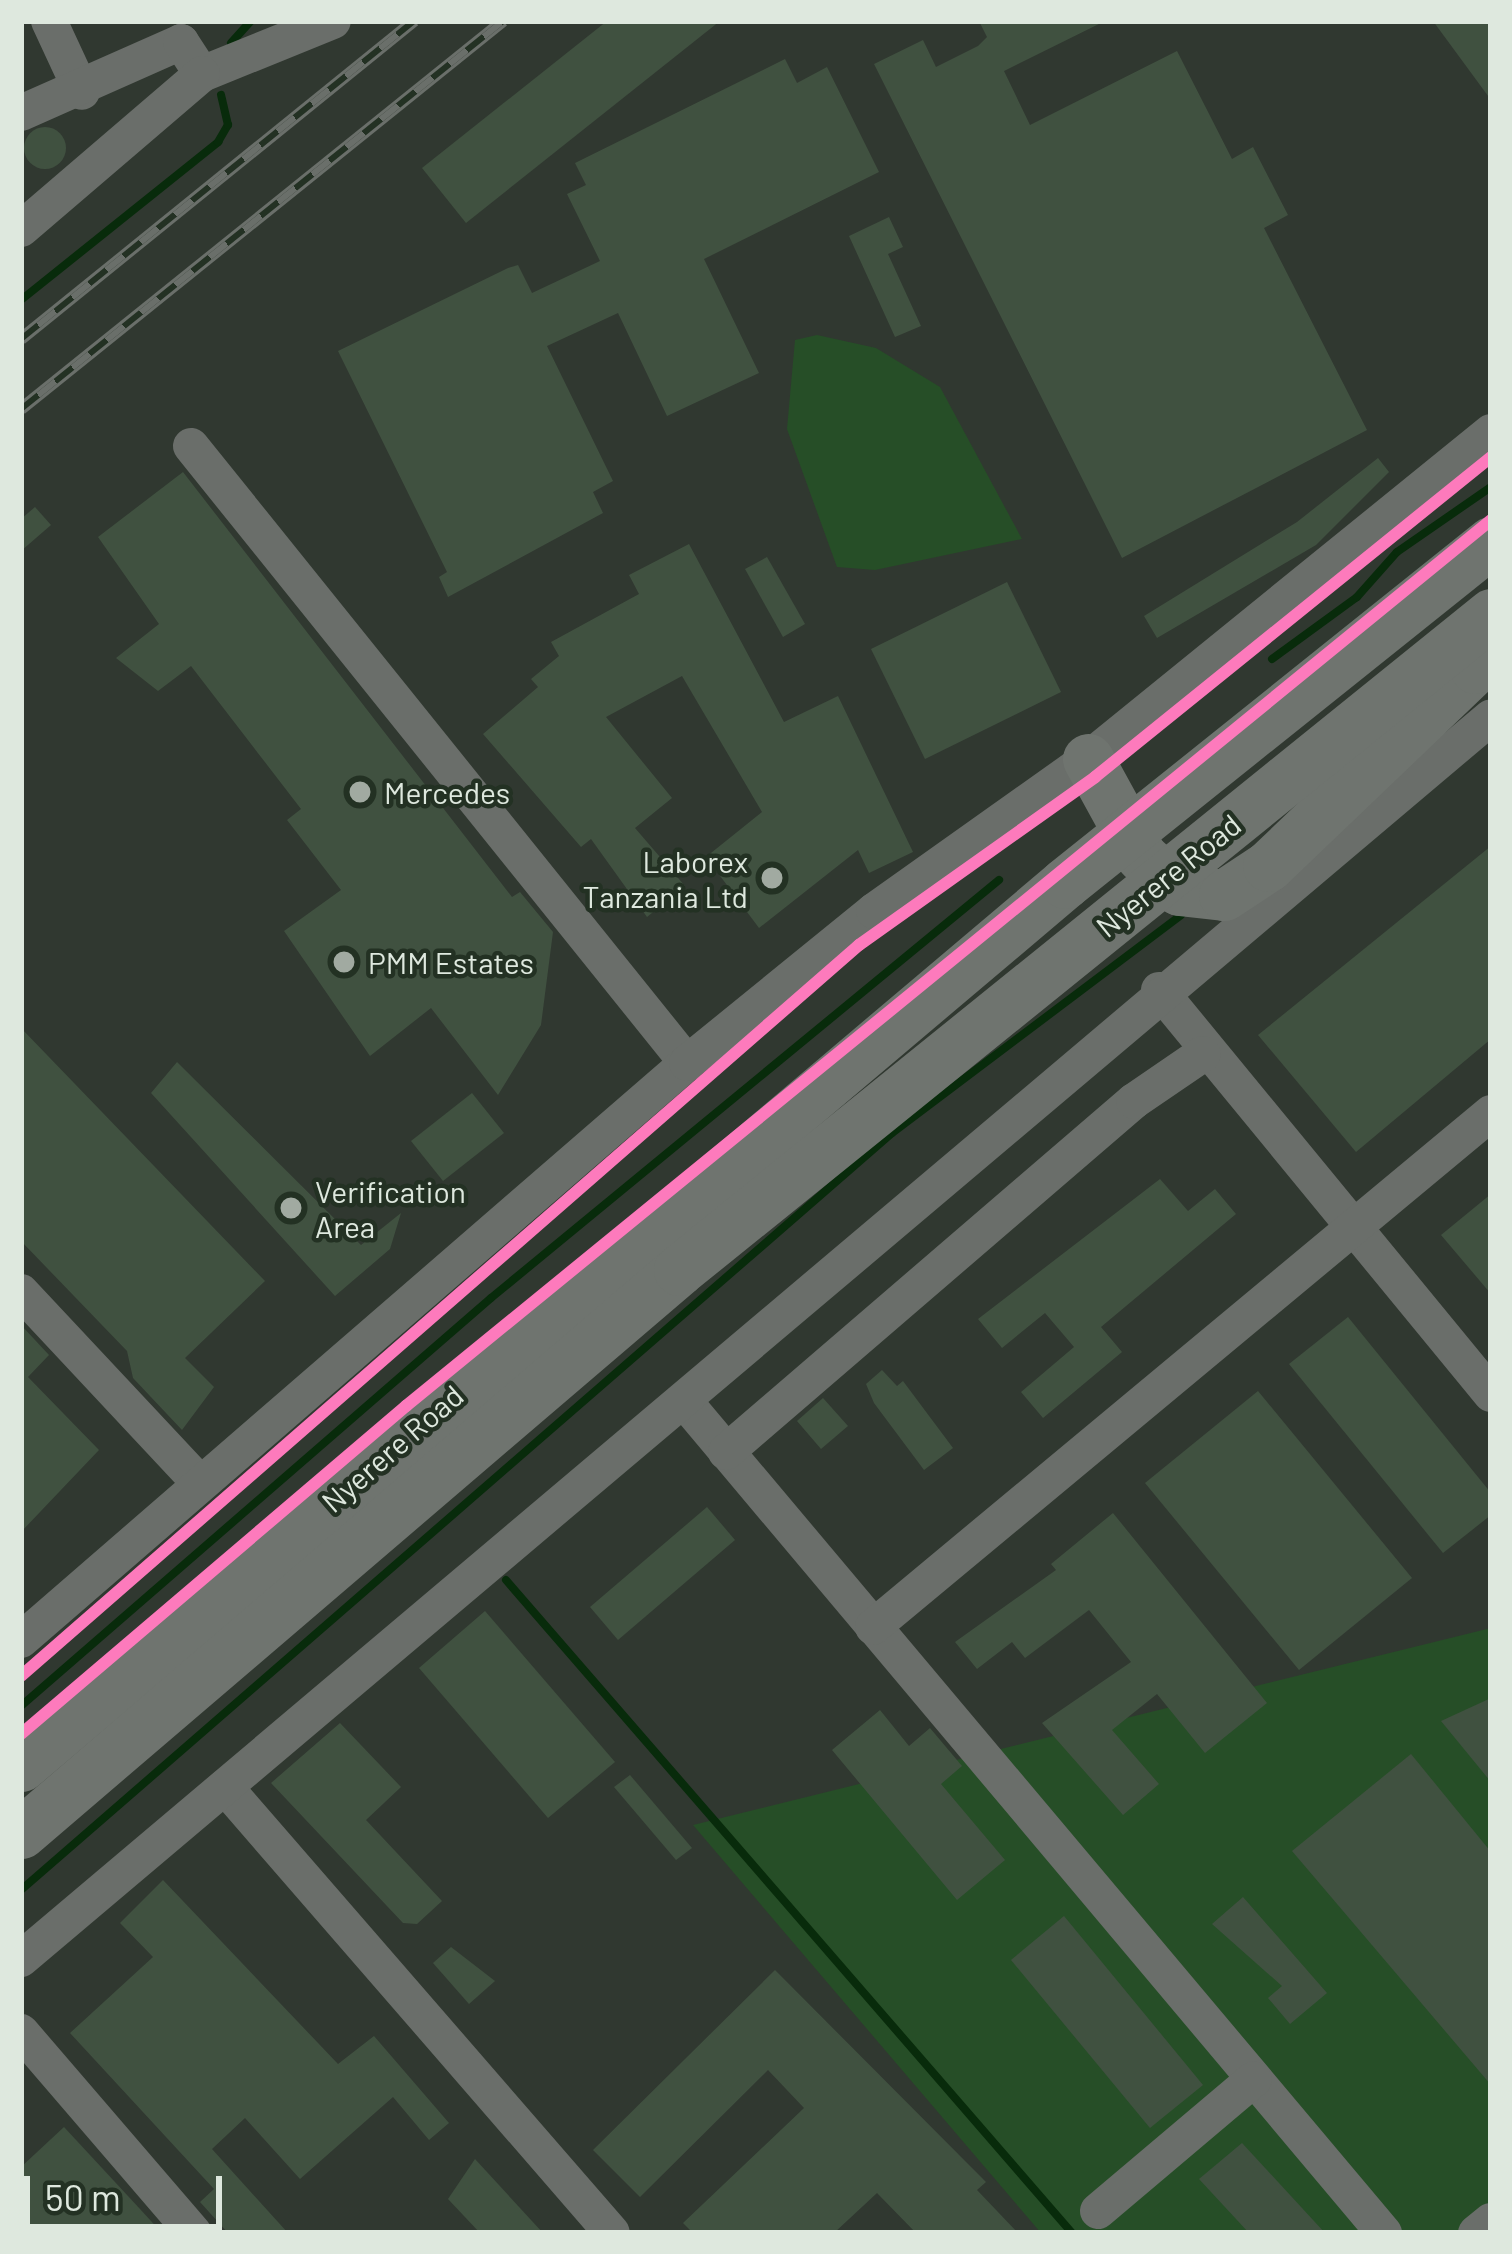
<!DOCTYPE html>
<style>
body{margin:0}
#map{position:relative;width:1512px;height:2254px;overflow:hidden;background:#303830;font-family:Barlow,sans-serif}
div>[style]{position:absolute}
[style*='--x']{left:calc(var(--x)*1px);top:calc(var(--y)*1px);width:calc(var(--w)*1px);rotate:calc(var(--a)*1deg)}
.green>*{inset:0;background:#264e27}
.stream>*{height:8px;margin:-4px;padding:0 4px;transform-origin:4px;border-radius:4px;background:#082b0b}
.building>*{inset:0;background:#405140}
.round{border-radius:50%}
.minor>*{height:36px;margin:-18px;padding:0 18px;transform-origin:18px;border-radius:18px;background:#6a6e6a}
.highway>*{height:51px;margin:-25.5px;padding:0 25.5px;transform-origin:25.5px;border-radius:25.5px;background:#6f746f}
.rail>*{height:12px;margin-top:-6px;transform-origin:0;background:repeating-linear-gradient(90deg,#233123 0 22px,#6a6f6a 0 44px);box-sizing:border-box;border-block:3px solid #6a6f6a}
.cycleway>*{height:12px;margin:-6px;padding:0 6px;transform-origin:6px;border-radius:6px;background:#fd7abc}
.dots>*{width:33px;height:33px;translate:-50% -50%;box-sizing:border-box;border:6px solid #233123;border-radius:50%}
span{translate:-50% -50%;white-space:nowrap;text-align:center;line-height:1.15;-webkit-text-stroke:9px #233123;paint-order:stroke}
.poi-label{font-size:30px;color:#dee8de}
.left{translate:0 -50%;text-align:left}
.right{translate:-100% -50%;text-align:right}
.street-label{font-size:30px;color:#dee8de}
.frame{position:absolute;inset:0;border:24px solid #dee8de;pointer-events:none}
.scale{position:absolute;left:24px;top:2176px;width:198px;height:54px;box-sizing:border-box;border:6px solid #dee8de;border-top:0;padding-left:15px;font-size:36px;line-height:42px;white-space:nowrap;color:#dee8de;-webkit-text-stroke:9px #233123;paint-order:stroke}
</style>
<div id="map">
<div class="green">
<div style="clip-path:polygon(817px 335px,876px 348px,940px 387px,1022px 539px,875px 570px,837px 567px,787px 429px,795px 340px)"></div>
<div style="clip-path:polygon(1491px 1628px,1491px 2233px,1041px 2233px,693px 1825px)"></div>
</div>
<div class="stream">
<div style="--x:231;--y:43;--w:30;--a:-48"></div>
<div style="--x:21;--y:300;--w:253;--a:-38.7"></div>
<div style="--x:218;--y:142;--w:20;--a:-60"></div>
<div style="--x:228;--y:125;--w:31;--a:-103"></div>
<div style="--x:1272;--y:659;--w:105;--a:-36.1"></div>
<div style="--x:1357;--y:597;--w:60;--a:-48.4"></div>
<div style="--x:1397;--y:552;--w:114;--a:-34.7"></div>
<div style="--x:506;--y:1580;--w:864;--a:49.08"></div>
<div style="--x:21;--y:1706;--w:622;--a:-40.96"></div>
<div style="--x:491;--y:1298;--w:658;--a:-39.45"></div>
<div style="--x:21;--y:1890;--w:1154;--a:-40.99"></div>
<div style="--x:892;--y:1133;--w:362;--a:-37"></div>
</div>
<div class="building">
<div style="clip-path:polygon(607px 21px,720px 21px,466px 223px,422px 168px)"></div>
<div style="clip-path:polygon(979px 21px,1105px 21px,1004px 71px,1030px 125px,1177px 51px,1232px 159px,1253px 147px,1288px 215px,1264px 228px,1367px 430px,1122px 558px,874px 64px,923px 40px,936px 67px,978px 46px,987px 37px)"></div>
<div style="clip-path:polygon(1433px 21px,1491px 21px,1491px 100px)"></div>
<div style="clip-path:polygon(785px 59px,797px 83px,827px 67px,879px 172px,704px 259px,759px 373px,667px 416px,618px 313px,547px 346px,613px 481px,593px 492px,603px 513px,448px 597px,439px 577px,447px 572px,338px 351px,508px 268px,518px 265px,532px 293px,600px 261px,567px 194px,586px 185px,575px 163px)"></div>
<div class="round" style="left:24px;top:127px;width:42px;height:42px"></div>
<div style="clip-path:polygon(889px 217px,903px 247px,888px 254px,921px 326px,895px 337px,849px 236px)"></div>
<div style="clip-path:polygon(1378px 458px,1389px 472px,1316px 545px,1157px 638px,1144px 616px,1297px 522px)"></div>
<div style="clip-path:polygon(183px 472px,512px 897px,520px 892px,553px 932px,541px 1025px,498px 1095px,431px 1008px,370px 1056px,284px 931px,341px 890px,287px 820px,301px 809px,191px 666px,158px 691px,116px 658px,159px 624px,98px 537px)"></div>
<div style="clip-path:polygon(35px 507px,51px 525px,21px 551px,21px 519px)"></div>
<div style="clip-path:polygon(689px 544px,784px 722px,838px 696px,913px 852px,869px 873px,858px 850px,759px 928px,706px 857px,762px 812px,682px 676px,606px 717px,672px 798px,635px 828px,685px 886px,647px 917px,591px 839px,581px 847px,483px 734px,538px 687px,531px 679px,559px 656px,551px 642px,639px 594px,629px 575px)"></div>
<div style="clip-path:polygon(767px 557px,805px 624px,783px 637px,745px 569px)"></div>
<div style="clip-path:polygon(1007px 582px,1061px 692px,925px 759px,871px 649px)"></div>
<div style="clip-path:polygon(1491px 846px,1491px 1039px,1356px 1152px,1258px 1035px)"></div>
<div style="clip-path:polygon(21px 1028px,265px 1281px,185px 1358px,214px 1387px,182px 1430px,133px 1378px,127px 1351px,21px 1241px)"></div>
<div style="clip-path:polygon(177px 1062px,361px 1245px,401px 1213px,390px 1249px,335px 1296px,151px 1093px)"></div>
<div style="clip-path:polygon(472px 1093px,504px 1133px,443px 1181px,411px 1141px)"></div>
<div style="clip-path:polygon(1160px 1179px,1188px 1211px,1215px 1189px,1236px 1214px,1101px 1327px,1122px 1352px,1043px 1418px,1021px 1392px,1074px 1347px,1045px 1313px,1002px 1348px,978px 1319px)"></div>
<div style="clip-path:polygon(1491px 1194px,1491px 1294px,1441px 1235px)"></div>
<div style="clip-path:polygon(1348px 1317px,1491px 1493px,1491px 1515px,1443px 1553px,1289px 1364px)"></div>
<div style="clip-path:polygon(21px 1325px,49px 1355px,28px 1377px,99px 1450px,21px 1532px)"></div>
<div style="clip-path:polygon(882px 1370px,897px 1386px,903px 1381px,953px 1448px,924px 1470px,874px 1403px,866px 1384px)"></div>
<div style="clip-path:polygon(1258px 1391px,1412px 1578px,1299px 1670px,1145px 1483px)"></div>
<div style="clip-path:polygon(823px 1398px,848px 1426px,821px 1449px,797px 1421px)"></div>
<div style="clip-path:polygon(707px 1507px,735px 1540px,618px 1640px,590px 1607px)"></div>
<div style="clip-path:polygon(1113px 1513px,1267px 1703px,1205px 1753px,1157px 1694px,1112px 1730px,1159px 1784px,1123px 1815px,1042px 1723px,1131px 1662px,1089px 1610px,1025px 1658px,1012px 1642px,977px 1669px,955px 1642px,1056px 1570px,1051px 1564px)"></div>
<div style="clip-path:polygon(485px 1611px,615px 1762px,548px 1818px,419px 1668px)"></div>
<div style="clip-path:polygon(1491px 1698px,1491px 1782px,1441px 1721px)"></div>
<div style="clip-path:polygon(880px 1710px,909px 1746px,930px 1728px,962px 1766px,941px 1784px,1005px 1860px,957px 1900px,832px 1750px)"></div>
<div style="clip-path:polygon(340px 1723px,401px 1787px,366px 1820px,442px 1901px,417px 1924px,403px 1923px,271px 1783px)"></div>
<div style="clip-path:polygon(1411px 1754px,1491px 1852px,1491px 2085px,1292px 1851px)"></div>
<div style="clip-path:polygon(630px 1775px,692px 1848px,676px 1860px,614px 1787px)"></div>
<div style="clip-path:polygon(163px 1880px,338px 2064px,374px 2036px,449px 2123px,429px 2140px,393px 2097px,300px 2179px,245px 2118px,212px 2149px,288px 2233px,228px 2233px,200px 2202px,214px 2189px,70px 2033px,153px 1957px,120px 1923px)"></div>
<div style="clip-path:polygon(1243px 1897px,1327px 1993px,1290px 2024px,1268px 1998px,1282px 1986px,1212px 1924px)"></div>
<div style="clip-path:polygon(1064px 1916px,1203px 2085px,1150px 2128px,1011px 1960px)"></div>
<div style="clip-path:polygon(451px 1947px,495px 1981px,469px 2004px,433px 1963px)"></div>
<div style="clip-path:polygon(775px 1970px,986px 2182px,977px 2190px,1018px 2233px,916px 2233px,877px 2193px,834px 2233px,693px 2233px,683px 2223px,804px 2108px,768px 2070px,640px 2197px,593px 2150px)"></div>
<div style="clip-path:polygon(64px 2127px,140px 2209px,162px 2233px,21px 2233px,21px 2167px)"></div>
<div style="clip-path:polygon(1242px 2143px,1325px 2233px,1249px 2233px,1199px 2179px)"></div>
<div style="clip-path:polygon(475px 2159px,543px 2233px,480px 2233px,448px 2199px)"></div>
</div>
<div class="minor">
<div style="--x:49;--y:21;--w:78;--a:65.1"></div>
<div style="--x:202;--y:74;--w:141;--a:-22"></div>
<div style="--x:21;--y:113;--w:175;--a:-23.9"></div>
<div style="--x:181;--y:42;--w:38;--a:57"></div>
<div style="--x:202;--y:74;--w:238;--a:139.4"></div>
<div style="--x:191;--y:446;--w:792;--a:51.2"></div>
<div style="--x:1159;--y:990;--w:523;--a:50.59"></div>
<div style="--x:21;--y:1292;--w:259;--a:46.9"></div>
<div style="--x:685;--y:1402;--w:1086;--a:49.93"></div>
<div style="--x:726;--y:1452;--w:538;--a:-40.71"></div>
<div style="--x:1134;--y:1101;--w:83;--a:-34.3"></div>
<div style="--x:873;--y:1627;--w:804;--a:-39.75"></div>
<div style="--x:21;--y:1640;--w:881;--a:-40.9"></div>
<div style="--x:687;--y:1063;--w:241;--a:-39.1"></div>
<div style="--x:874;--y:911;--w:262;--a:-35.4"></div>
<div style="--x:1088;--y:759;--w:519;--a:-39.06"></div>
<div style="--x:225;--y:1787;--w:590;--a:49.05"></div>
<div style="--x:21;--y:1959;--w:1924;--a:-40.19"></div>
<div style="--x:21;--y:2032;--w:265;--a:49.3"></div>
<div style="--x:1098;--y:2211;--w:204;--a:-40.2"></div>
<div style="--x:1476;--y:2233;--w:19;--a:-39"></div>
</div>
<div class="highway">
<div style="--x:1088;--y:759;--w:111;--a:61.3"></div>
<div style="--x:1141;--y:856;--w:51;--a:41.8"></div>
<div style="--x:1179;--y:890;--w:45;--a:6.3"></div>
<div style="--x:1224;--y:895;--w:53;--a:-33.4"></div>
<div style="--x:1268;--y:866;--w:286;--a:-43.7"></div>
<div style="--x:1475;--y:668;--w:34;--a:-78"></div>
<div style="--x:21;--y:1766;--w:1367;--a:-40.22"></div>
<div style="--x:1065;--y:883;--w:546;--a:-38.68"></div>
<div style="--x:21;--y:1833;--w:866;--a:-40.55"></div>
<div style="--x:679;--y:1270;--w:1044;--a:-38.93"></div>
</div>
<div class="rail">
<div style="--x:21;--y:339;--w:506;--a:-38.98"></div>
<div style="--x:21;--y:409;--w:619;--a:-38.83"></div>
</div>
<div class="cycleway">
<div style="--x:21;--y:1676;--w:1112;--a:-41.1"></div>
<div style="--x:859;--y:945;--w:290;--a:-35.4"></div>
<div style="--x:1095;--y:777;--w:509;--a:-38.94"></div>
<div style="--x:21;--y:1734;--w:506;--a:-40.43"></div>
<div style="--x:406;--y:1406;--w:1401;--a:-39.23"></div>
</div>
<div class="dots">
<div style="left:360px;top:792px;background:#a1aaa1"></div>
<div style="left:772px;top:878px;background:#a1aaa1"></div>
<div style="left:344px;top:962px;background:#a1aaa1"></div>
<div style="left:291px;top:1208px;background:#a1aaa1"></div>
</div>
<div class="poi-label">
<span class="left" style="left:384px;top:792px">Mercedes</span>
<span class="right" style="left:748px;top:878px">Laborex<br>Tanzania Ltd</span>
<span class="left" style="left:368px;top:962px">PMM Estates</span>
<span class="left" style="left:315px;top:1208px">Verification<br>Area</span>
</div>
<div class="street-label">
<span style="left:1168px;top:875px;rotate:-39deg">Nyerere Road</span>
<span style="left:392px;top:1448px;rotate:-41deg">Nyerere Road</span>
</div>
<div class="frame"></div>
<div class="scale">50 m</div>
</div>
